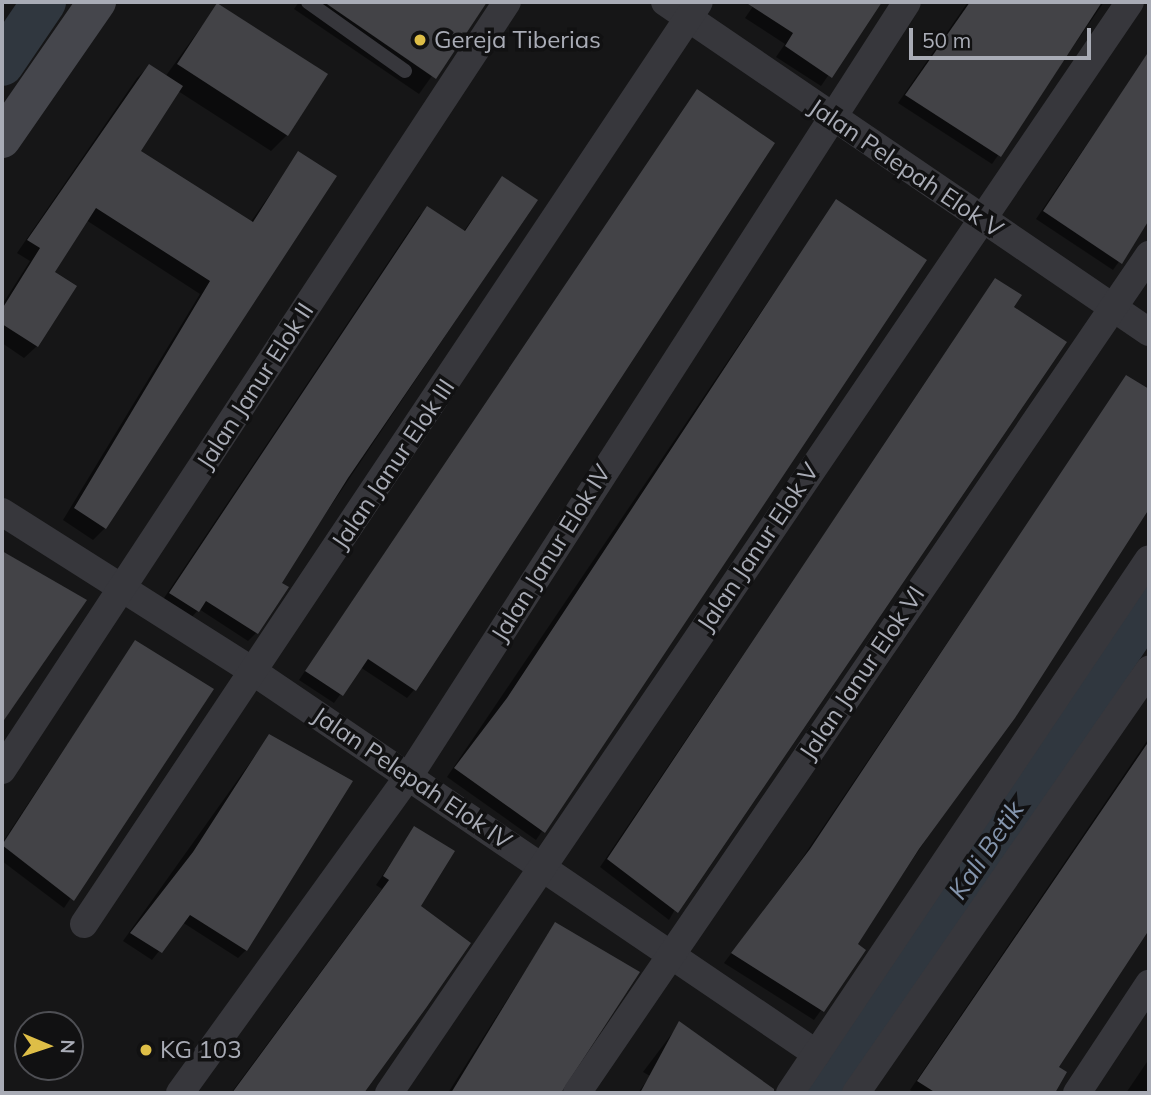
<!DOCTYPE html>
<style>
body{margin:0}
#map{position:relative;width:1151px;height:1095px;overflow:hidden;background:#161617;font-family:Mulish,sans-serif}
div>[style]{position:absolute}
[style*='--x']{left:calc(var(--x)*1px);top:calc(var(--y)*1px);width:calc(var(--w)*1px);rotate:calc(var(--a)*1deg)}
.shadow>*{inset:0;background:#0007}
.river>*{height:44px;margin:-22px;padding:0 22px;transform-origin:22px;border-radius:22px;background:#30373f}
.building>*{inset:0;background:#434347}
.lane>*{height:14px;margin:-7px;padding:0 7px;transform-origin:7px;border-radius:7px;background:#37373c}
.street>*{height:28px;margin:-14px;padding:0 14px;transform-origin:14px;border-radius:14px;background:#37373c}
.secondary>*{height:38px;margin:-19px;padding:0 19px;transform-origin:19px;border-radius:19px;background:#45464c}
.dots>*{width:19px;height:19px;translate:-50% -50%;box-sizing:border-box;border:4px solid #111112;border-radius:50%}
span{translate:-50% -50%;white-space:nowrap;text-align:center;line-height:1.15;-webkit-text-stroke:7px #111112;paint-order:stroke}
.poi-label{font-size:24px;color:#a9acb6}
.left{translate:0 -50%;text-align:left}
.street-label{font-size:24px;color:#a9acb6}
.water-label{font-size:26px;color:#8495ad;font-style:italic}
.frame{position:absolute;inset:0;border:4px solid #a9acb6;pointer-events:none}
.north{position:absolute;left:14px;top:1011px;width:70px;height:70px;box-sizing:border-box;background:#111112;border:2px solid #4e4f54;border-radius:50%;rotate:92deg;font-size:19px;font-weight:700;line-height:28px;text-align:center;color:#a9acb6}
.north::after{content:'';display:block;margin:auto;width:24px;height:32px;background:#debe47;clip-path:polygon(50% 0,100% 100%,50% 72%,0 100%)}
.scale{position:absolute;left:909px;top:28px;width:182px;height:32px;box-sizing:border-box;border:4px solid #a9acb6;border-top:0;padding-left:9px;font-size:21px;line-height:24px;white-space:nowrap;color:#a9acb6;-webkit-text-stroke:5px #111112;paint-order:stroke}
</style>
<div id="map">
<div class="shadow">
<div style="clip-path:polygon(299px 2px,485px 2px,419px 94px,294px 9px)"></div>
<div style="clip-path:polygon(756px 2px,879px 2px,821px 86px,776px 57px,785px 44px,745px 18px)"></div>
<div style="clip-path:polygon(968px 2px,1104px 2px,992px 164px,898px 103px)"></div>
<div style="clip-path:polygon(217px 5px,287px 135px,271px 151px,178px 91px,139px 152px,250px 223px,299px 153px,105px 528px,93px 540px,63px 520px,200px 294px,86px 220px,53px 272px,37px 346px,24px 358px,2px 343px,2px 305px,30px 261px,17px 253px,137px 78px,149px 66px,165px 77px)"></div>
<div style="clip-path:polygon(1149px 53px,1149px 219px,1113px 270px,1036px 219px)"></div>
<div style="clip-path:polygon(697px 92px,414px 690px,407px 698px,360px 667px,334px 703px,299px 680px)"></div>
<div style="clip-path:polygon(502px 178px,536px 201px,279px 583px,256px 633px,248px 641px,199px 609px,190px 619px,162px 601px,419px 216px,427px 209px,463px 232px)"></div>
<div style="clip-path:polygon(836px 201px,925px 261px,536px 840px,447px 777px)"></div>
<div style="clip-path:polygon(996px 280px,1012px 308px,669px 920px,600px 867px)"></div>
<div style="clip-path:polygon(1126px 377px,1149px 390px,1149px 508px,855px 945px,864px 950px,814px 1020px,724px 963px,801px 860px)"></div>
<div style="clip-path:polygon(2px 553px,85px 600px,2px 722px)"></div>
<div style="clip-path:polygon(135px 642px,212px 689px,64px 908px,2px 861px,2px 843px)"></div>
<div style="clip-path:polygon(269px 736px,246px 950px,238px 958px,182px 922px,152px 960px,123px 941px)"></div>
<div style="clip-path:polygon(1149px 738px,1149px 930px,1057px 1067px,1065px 1073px,1053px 1093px,914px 1093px,910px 1090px)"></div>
<div style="clip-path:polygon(415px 828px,418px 907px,468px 943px,363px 1093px,231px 1093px,382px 889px,376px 885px)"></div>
<div style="clip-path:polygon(555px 924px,637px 972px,554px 1093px,448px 1093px)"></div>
<div style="clip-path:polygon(680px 1023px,765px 1084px,759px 1093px,638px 1093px,650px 1076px,643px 1072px)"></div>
<div style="clip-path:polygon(1149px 1059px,1149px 1093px,1126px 1093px)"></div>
</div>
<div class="river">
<div style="--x:2;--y:64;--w:75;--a:-55.9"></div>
<div style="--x:823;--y:1093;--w:586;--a:-56.2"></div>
</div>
<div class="building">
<div style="clip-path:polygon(324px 2px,487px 2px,436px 79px)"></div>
<div style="clip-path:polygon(745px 2px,882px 2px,832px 78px,785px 46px,793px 33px)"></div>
<div style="clip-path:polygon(970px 2px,1102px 2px,1001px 157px,905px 95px)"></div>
<div style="clip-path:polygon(217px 3px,328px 74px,288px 136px,177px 64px)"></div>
<div style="clip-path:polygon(1149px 51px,1149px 220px,1122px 264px,1043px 211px)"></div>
<div style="clip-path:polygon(149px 64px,183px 86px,141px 151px,253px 222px,298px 151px,337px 176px,106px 529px,74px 508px,210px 281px,96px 208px,55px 272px,77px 286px,38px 347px,2px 324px,2px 309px,40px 248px,27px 240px)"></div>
<div style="clip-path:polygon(697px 89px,775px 143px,416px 691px,368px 659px,343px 696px,305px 671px)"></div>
<div style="clip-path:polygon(502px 176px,538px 200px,348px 478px,282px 583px,289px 587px,258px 634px,206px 601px,199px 612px,169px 593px,427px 206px,465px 231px)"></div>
<div style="clip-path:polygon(836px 199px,927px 260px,545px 833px,454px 768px,507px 698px)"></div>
<div style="clip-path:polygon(995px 278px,1022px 295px,1014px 307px,1067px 342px,678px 913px,607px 859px)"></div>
<div style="clip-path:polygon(1126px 375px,1149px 389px,1149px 509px,1015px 718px,919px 849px,858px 944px,866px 950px,824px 1012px,731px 953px,810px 849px)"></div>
<div style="clip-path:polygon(2px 551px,87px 600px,2px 723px)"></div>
<div style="clip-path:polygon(135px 640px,214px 689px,74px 901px,2px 845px)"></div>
<div style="clip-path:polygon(269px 734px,353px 781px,247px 951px,190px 915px,162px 953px,130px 933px,193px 852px)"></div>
<div style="clip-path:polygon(1149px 741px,1149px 930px,1059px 1067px,1067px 1072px,1055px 1093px,936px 1093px,917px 1081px)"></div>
<div style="clip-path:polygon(414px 826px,455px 851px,421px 906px,471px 943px,426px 1008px,364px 1093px,232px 1093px,389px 880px,383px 876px)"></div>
<div style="clip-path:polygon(555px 922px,640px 972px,561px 1093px,451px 1093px)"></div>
<div style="clip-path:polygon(679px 1021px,774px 1089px,774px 1093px,640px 1093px)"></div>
</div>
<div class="lane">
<div style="--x:308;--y:2;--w:119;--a:35.4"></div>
</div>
<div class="street">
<div style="--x:665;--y:2;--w:586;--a:34.29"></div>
<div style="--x:2;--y:512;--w:299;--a:32.4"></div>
<div style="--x:254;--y:672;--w:680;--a:34.16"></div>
<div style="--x:2;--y:770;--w:919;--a:-56.67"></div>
<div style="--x:84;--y:924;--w:1108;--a:-56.3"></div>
<div style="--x:180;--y:1093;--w:391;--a:-54.2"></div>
<div style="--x:409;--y:776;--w:920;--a:-57.24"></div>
<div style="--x:389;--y:1093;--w:1319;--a:-55.82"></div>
<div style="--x:577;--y:1093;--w:1015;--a:-55.68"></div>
<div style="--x:790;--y:1093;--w:643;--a:-56.09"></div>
<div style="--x:856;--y:1093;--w:515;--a:-55.29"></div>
<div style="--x:1077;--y:1093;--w:131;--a:-56.6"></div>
</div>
<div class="secondary">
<div style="--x:2;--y:139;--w:167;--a:-55.3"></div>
</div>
<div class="dots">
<div style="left:420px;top:40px;background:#debe47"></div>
<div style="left:146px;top:1050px;background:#debe47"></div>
</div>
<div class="poi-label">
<span class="left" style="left:434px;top:40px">Gereja Tiberias</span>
<span class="left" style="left:160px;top:1050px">KG 103</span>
</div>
<div class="street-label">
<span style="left:906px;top:168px;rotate:34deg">Jalan Pelepah Elok V</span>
<span style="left:255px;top:386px;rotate:-57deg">Jalan Janur Elok II</span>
<span style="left:393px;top:464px;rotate:-56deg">Jalan Janur Elok III</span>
<span style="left:758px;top:547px;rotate:-56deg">Jalan Janur Elok V</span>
<span style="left:551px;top:553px;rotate:-58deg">Jalan Janur Elok IV</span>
<span style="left:862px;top:673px;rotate:-56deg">Jalan Janur Elok VI</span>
<span style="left:412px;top:778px;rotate:34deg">Jalan Pelepah Elok IV</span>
</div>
<div class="water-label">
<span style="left:986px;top:850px;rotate:-56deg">Kali Betik</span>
</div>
<div class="frame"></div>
<div class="north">N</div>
<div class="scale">50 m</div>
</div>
